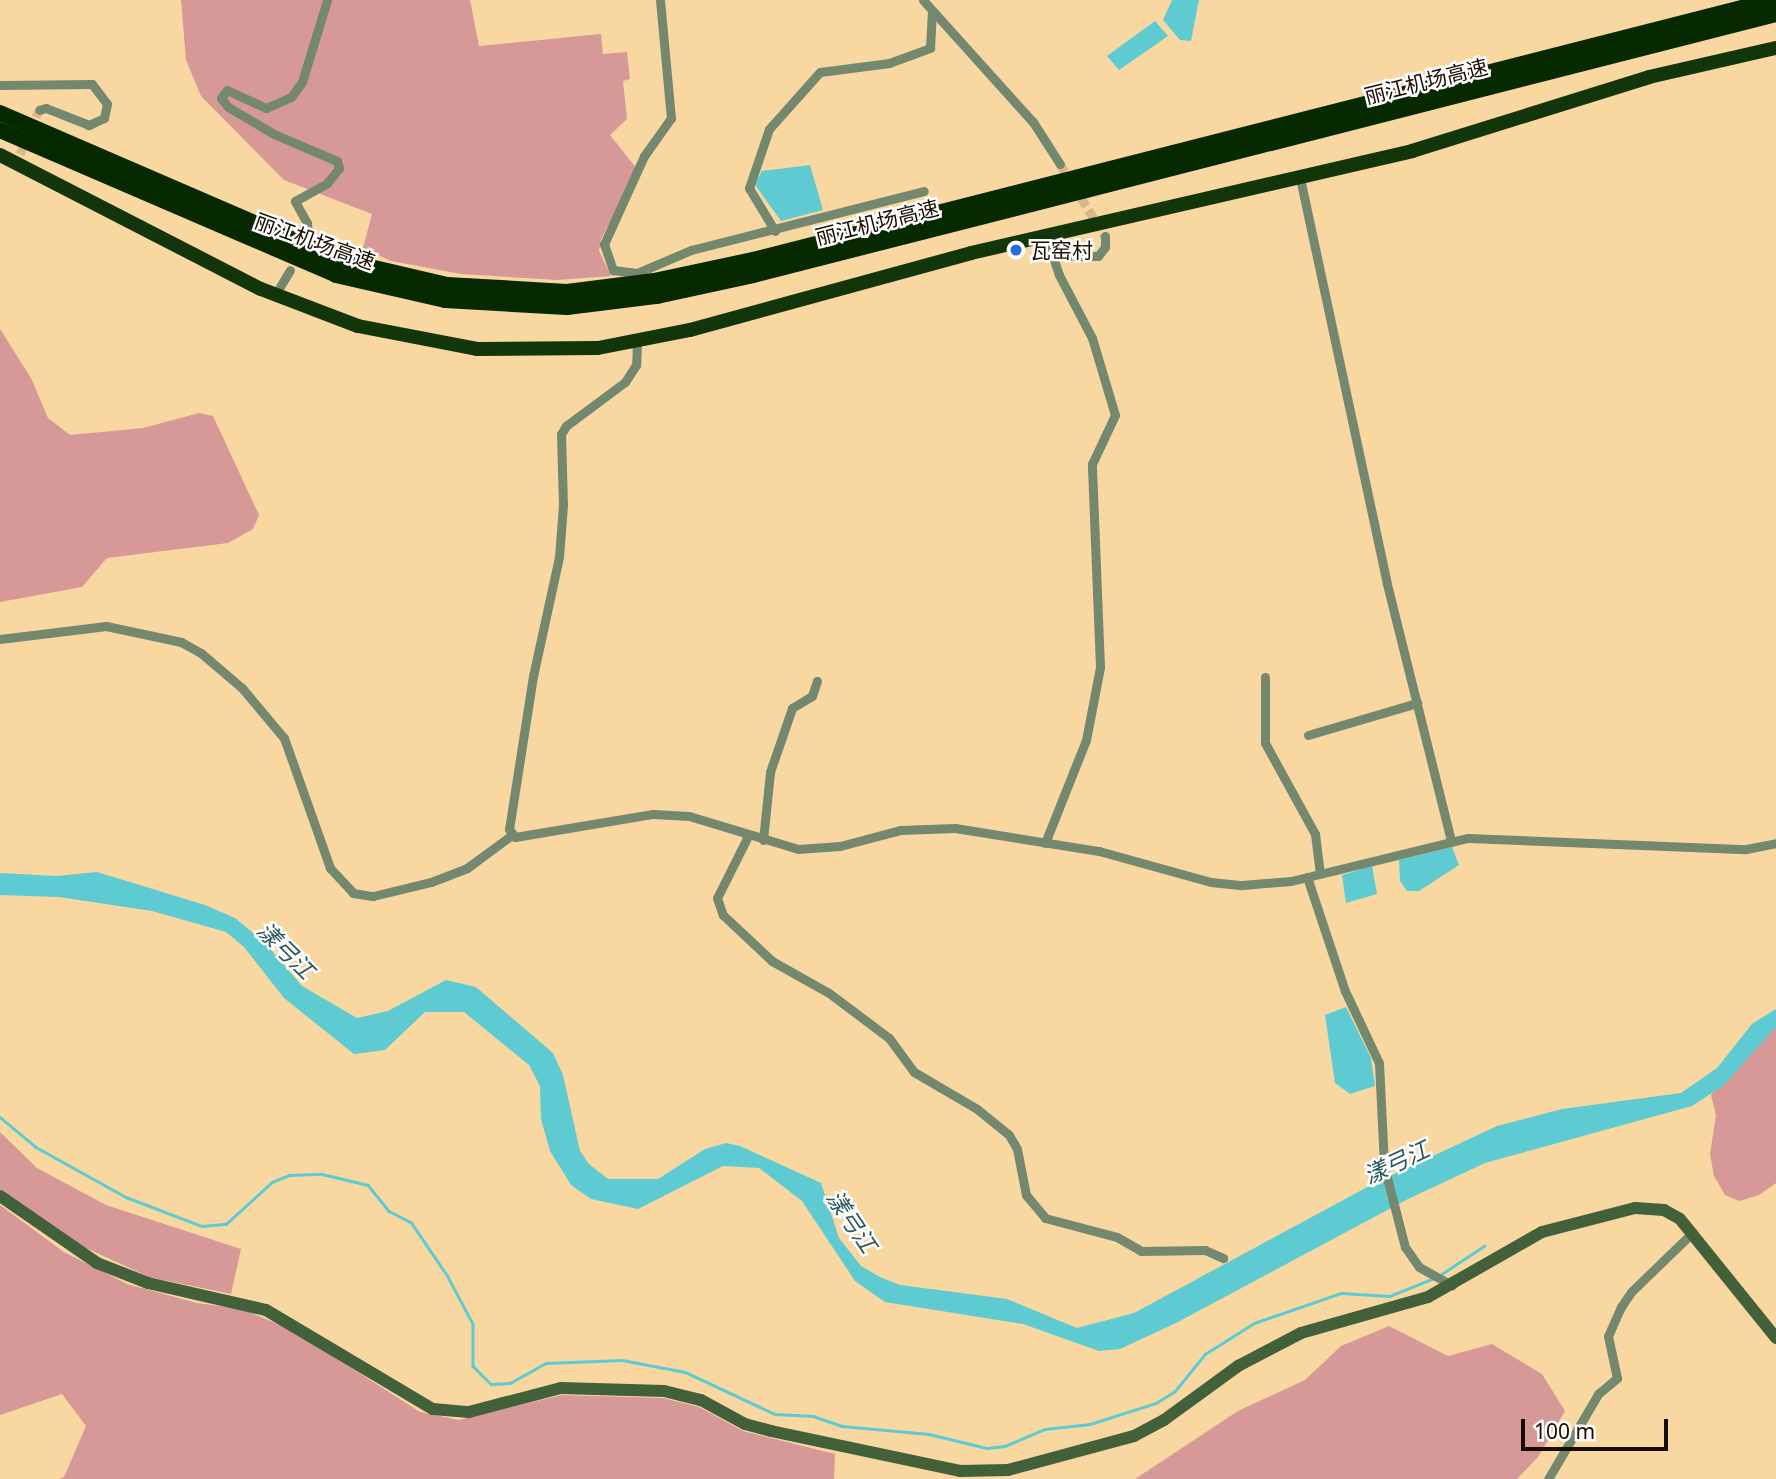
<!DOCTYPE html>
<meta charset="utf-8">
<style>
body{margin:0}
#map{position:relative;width:1776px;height:1479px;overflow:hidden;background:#f9d7a1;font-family:"Noto Sans","Noto Sans SC",sans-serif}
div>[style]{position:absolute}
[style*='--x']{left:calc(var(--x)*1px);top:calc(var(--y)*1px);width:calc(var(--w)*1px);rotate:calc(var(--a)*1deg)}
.green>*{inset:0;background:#d79898}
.water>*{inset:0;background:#5dcbd1}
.stream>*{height:2.5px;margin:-1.25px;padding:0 1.25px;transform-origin:1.25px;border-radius:1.25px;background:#5dcbd1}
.minor-tunnel>*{height:9px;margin-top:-4.5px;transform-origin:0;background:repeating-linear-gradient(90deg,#d7b989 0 9px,transparent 0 13.5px)}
.minor>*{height:9px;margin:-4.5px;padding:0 4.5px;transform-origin:4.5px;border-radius:4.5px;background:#73886e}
.secondary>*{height:12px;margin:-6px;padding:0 6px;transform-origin:6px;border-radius:6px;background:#42603a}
.trunk>*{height:14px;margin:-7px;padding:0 7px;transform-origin:7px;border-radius:7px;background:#12360a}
.motorway>*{height:16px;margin:-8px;padding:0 8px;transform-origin:8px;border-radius:8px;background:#062900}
.dots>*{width:19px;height:19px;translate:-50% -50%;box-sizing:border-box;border:4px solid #fdfefd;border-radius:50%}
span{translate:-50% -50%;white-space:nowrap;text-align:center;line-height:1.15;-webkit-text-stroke:5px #fdfefd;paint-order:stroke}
.street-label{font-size:21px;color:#180c00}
.poi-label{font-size:21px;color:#180c00}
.left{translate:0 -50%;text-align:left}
.water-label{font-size:23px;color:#28585a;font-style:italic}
.scale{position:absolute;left:1521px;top:1419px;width:147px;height:32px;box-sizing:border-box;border:4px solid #180c00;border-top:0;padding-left:9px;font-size:21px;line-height:24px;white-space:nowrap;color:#180c00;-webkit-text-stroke:5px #fdfefd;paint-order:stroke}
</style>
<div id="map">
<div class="green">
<div style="clip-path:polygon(181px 0,470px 0,479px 46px,601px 34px,603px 54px,627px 52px,630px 79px,623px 81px,627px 119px,610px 135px,637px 169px,601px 239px,599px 251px,611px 276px,557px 280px,461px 274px,391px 261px,363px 248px,372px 214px,284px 180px,201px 96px,186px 60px)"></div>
<div style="clip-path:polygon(0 329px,31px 378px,48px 418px,70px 435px,143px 428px,199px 413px,213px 416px,259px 515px,253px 529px,228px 543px,107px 558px,82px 587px,0 602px)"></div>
<div style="clip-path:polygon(1776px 1027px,1776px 1183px,1759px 1195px,1739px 1201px,1725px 1195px,1714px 1176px,1710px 1154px,1716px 1115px,1711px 1095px)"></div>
<div style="clip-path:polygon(0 1132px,37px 1168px,106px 1205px,241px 1249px,231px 1294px,149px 1277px,71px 1241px,0 1189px)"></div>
<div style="clip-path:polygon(0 1205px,64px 1252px,127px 1284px,197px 1303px,242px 1309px,294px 1331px,420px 1412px,459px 1420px,562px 1395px,663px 1398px,699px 1407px,743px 1431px,835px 1454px,834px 1479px,59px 1479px,64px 1477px,86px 1426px,62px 1394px,0 1415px)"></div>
<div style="clip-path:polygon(1389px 1326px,1448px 1356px,1492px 1344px,1542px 1374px,1565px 1411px,1538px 1457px,1517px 1479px,1135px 1479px,1238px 1411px,1305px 1380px,1341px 1346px)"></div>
</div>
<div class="water">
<div style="clip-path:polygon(1172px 0,1199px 0,1191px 41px,1180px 40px,1163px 20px)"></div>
<div style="clip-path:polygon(1155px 21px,1168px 36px,1119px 70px,1107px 56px)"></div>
<div style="clip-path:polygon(810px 165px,823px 210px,781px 221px,756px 186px,757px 180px,762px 171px)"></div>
<div style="clip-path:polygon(1452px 847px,1459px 865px,1419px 891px,1407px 891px,1400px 881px,1399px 860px)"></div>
<div style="clip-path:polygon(1372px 866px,1377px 894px,1346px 903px,1342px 875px)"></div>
<div style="clip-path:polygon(97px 872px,205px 905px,235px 918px,266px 944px,302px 986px,357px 1018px,388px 1011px,446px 980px,476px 987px,553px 1053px,563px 1075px,580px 1151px,589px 1164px,608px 1179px,658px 1179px,705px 1149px,726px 1143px,740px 1146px,821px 1183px,839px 1238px,861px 1266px,880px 1277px,900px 1285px,1007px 1299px,1077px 1328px,1134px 1313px,1373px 1184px,1497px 1126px,1562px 1109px,1681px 1093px,1717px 1068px,1752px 1024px,1776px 1009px,1776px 1027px,1723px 1086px,1692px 1106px,1485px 1163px,1406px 1200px,1176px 1323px,1120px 1349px,1099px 1351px,1023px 1324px,885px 1302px,855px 1281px,802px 1201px,759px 1168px,723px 1166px,638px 1209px,591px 1199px,571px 1185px,550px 1151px,541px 1119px,540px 1086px,529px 1065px,464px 1012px,425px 1012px,385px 1050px,354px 1054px,284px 998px,244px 947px,226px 932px,152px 911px,59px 897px,0 895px,0 873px,56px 876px)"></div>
<div style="clip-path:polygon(1346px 1007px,1371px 1058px,1375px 1086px,1350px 1094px,1335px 1083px,1325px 1015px)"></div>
</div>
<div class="stream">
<div style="--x:0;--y:1117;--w:47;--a:39.8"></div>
<div style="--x:36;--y:1147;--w:103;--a:29.1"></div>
<div style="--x:126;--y:1197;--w:81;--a:20.9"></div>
<div style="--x:202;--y:1226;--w:24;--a:-5"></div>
<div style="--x:226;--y:1224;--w:62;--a:-42.4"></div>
<div style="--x:272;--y:1182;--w:18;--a:-22"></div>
<div style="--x:289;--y:1175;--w:33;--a:-2"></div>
<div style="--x:322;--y:1174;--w:47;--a:13.4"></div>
<div style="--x:368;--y:1185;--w:33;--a:51"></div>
<div style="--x:389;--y:1211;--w:25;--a:27"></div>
<div style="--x:411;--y:1222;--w:64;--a:55.8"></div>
<div style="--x:447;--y:1275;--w:55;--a:62"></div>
<div style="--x:473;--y:1324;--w:42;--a:90"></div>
<div style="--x:473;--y:1366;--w:25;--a:45"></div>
<div style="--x:491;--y:1384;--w:19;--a:-3"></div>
<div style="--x:510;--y:1383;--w:41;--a:-29.1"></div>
<div style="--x:546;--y:1363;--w:76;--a:-2.3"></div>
<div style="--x:622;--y:1360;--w:64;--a:10.8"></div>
<div style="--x:685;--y:1372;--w:99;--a:25"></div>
<div style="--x:775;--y:1414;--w:38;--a:3"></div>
<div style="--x:813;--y:1416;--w:31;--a:19"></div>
<div style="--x:842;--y:1426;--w:87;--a:5.3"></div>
<div style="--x:929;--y:1434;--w:60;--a:13.6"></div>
<div style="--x:987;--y:1448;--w:18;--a:-6"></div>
<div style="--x:1005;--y:1446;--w:43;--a:-23"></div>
<div style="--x:1045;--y:1429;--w:45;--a:-6.3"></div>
<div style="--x:1090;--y:1424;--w:69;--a:-17.7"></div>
<div style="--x:1156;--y:1403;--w:22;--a:-32"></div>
<div style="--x:1175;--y:1391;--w:48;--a:-51"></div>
<div style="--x:1205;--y:1354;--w:58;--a:-32.3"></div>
<div style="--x:1254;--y:1323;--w:92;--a:-19"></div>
<div style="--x:1341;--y:1293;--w:49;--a:3.5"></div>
<div style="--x:1390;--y:1296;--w:48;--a:-22.2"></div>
<div style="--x:1440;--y:1275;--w:53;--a:-33.4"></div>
</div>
<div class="minor-tunnel">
<div style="--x:20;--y:154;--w:48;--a:-66.6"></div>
<div style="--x:1060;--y:164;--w:85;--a:58"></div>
</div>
<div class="minor">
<div style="--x:660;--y:0;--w:119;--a:84.7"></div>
<div style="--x:671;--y:118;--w:47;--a:125.4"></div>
<div style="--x:644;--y:156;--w:97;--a:114.4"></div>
<div style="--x:604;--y:244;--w:28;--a:71"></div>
<div style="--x:613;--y:270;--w:24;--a:7"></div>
<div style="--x:637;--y:273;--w:59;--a:-23.1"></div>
<div style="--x:691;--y:250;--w:240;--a:-14.2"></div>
<div style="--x:923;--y:0;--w:164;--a:48"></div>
<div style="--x:1033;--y:122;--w:50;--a:57.3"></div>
<div style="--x:0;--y:85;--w:92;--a:-0.6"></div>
<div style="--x:92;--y:84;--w:25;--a:53"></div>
<div style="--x:107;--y:104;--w:14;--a:102"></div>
<div style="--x:104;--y:118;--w:17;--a:155"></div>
<div style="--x:89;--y:125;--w:46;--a:-158.4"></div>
<div style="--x:46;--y:108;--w:7;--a:164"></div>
<div style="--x:1300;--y:178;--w:415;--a:77.9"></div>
<div style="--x:1387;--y:584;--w:264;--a:76"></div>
<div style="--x:775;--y:231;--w:50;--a:-121.2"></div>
<div style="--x:749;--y:188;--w:62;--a:-71.3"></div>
<div style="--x:769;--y:129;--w:76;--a:-48.2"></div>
<div style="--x:820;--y:72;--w:70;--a:-7.4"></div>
<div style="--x:889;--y:63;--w:44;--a:-20.1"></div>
<div style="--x:930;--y:48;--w:35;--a:-87"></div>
<div style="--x:308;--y:234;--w:11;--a:-95"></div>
<div style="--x:307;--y:223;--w:25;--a:-119"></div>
<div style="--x:295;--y:201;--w:37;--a:-29"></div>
<div style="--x:327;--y:183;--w:19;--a:-51"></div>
<div style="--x:339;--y:168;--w:7;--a:-106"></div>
<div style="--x:337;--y:161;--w:69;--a:-156.8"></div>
<div style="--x:274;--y:134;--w:53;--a:-149.6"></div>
<div style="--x:228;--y:107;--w:11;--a:-128"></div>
<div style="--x:221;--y:98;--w:10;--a:-53"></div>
<div style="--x:227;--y:90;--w:43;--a:24.8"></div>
<div style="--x:266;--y:108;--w:27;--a:-24"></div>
<div style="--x:291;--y:97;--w:19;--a:-54"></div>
<div style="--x:302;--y:82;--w:86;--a:-73"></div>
<div style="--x:1051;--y:256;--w:47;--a:0"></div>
<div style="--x:1098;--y:256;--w:11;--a:-52"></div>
<div style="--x:1105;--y:247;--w:11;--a:-90"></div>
<div style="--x:275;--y:295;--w:29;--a:-59"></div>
<div style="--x:637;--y:342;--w:23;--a:92"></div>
<div style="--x:636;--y:365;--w:20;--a:123"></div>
<div style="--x:625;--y:382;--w:74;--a:143.3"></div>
<div style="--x:566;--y:426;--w:9;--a:122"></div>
<div style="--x:561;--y:434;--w:71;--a:88.4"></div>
<div style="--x:563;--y:505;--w:52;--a:94.4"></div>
<div style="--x:559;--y:557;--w:122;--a:102.3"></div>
<div style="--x:533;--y:676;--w:155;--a:98.9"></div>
<div style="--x:509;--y:829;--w:10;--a:53"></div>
<div style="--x:515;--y:837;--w:140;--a:-9.5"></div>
<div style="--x:653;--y:814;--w:36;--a:3"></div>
<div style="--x:689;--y:816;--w:114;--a:16.8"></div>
<div style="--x:798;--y:849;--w:42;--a:-4.1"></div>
<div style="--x:840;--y:846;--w:62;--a:-14.9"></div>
<div style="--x:900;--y:830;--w:55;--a:-2.1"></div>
<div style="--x:955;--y:828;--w:146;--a:9.1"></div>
<div style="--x:1099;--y:851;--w:116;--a:15.5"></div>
<div style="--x:1211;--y:882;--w:31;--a:6"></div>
<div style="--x:1242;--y:885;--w:49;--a:-4.7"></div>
<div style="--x:1291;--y:881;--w:182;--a:-13.7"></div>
<div style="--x:1468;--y:838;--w:278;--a:2.3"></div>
<div style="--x:1746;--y:849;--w:31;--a:-11"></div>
<div style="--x:0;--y:639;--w:107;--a:-7"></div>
<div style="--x:106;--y:626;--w:77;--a:12"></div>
<div style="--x:181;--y:642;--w:23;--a:29"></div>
<div style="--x:201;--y:653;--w:54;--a:40.5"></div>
<div style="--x:242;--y:688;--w:65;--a:50"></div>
<div style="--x:284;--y:738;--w:138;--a:70.5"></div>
<div style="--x:330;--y:868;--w:34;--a:47"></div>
<div style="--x:353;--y:893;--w:20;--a:9"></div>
<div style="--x:373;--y:896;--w:60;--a:-13.6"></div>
<div style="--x:431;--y:882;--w:39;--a:-21"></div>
<div style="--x:467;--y:868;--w:56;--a:-36.3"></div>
<div style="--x:1265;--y:677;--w:66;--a:90"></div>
<div style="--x:1265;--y:743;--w:104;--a:61.2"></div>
<div style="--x:1315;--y:834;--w:40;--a:82.9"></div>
<div style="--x:1308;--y:735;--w:114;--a:-16.4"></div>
<div style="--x:748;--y:836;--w:69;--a:116.6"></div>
<div style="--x:717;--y:898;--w:18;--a:71"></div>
<div style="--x:723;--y:915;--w:67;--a:43.2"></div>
<div style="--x:772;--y:961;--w:65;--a:29.3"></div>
<div style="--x:829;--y:993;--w:75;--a:36.9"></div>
<div style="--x:889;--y:1038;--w:42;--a:53.7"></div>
<div style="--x:914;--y:1072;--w:73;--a:30.4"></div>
<div style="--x:977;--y:1109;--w:41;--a:39.1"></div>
<div style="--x:1009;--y:1135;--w:16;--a:60"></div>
<div style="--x:1017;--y:1149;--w:47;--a:78.9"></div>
<div style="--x:1026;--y:1195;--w:30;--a:50"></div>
<div style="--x:1045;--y:1218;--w:74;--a:14.8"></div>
<div style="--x:1117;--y:1237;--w:28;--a:30"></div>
<div style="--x:1141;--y:1251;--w:64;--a:-0.9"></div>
<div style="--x:1205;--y:1250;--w:20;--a:24"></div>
<div style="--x:763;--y:840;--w:68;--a:-84.1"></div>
<div style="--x:770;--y:772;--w:68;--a:-71"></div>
<div style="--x:792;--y:708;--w:23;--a:-31"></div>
<div style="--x:812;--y:696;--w:16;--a:-72"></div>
<div style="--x:1045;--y:843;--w:111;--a:-68.3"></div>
<div style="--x:1086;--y:740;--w:74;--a:-79.1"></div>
<div style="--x:1100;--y:667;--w:203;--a:-92.3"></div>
<div style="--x:1092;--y:464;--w:54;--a:-64.9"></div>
<div style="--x:1115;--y:415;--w:80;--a:-106.6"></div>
<div style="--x:1092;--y:338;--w:71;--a:-117.6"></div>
<div style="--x:1059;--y:275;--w:41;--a:-108.4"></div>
<div style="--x:1307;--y:877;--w:120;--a:71.6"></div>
<div style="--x:1345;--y:991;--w:80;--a:64.7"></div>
<div style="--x:1379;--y:1063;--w:103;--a:87.2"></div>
<div style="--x:1384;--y:1166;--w:84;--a:75.5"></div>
<div style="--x:1405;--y:1247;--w:24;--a:55"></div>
<div style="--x:1419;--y:1267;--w:38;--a:29"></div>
<div style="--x:1548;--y:1479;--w:99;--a:-59.5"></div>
<div style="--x:1598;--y:1394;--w:25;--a:-40"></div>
<div style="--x:1617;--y:1378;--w:43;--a:-102.1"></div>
<div style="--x:1608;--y:1336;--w:32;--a:-66"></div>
<div style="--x:1621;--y:1307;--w:18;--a:-56"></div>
<div style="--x:1631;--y:1292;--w:86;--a:-44.1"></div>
</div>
<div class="secondary">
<div style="--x:0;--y:1196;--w:118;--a:34.6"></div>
<div style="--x:97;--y:1263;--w:55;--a:21.4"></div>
<div style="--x:148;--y:1283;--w:121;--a:12.9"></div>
<div style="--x:266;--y:1310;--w:194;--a:30.7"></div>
<div style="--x:433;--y:1409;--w:36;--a:5"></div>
<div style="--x:469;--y:1412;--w:95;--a:-14.6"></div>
<div style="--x:561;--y:1388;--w:103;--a:1.7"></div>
<div style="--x:664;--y:1391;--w:38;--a:14"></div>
<div style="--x:701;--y:1400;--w:50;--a:28.6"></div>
<div style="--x:745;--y:1424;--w:27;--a:15"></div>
<div style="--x:771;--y:1431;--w:193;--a:11.9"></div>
<div style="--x:960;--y:1471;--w:48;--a:-1.2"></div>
<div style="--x:1008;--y:1470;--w:131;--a:-15.1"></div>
<div style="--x:1134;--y:1436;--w:34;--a:-28"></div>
<div style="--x:1164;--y:1420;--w:92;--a:-36.1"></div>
<div style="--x:1238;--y:1366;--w:71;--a:-27.6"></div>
<div style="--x:1301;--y:1333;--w:132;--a:-15.8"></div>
<div style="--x:1428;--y:1297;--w:131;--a:-29.7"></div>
<div style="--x:1542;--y:1232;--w:96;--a:-14.5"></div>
<div style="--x:1635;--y:1208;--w:29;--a:4"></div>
<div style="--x:1664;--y:1210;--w:18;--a:29"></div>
<div style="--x:1680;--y:1219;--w:153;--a:51.1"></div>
</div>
<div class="trunk">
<div style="--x:0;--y:155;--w:293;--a:27.2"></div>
<div style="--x:261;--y:289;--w:104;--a:20.9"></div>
<div style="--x:358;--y:326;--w:121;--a:10.9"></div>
<div style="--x:477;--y:349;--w:121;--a:-0.5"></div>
<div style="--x:598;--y:348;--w:94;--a:-11.1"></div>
<div style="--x:690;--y:330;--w:291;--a:-15.3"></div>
<div style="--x:971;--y:253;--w:453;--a:-13"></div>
<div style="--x:1412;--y:151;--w:248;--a:-17.3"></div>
<div style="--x:1649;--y:77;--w:130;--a:-12.9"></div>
</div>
<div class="motorway">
<div style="--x:0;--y:113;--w:370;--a:23.4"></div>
<div style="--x:340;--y:260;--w:110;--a:13.2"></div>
<div style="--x:447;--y:285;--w:120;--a:3.3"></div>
<div style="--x:567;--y:292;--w:88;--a:-7.2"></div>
<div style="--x:654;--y:281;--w:101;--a:-12"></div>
<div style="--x:753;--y:260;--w:1053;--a:-14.3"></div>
<div style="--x:0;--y:130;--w:366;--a:23.3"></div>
<div style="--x:336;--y:275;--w:112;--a:12.9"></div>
<div style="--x:445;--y:300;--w:122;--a:3.3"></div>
<div style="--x:567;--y:307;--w:91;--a:-7"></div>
<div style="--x:657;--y:296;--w:98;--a:-12.3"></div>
<div style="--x:753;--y:275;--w:1056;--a:-14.31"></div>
</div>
<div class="dots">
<div style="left:1016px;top:250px;background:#286cd9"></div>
</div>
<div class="street-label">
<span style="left:1426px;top:81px;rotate:-14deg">丽江机场高速</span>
<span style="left:877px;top:222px;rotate:-14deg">丽江机场高速</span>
<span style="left:315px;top:241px;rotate:20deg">丽江机场高速</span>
</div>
<div class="poi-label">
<span class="left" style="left:1030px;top:250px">瓦窑村</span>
</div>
<div class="water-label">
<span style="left:286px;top:950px;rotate:45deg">漾弓江</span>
<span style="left:1396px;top:1162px;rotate:-25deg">漾弓江</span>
<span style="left:852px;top:1221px;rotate:56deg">漾弓江</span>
</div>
<div class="scale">100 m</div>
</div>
